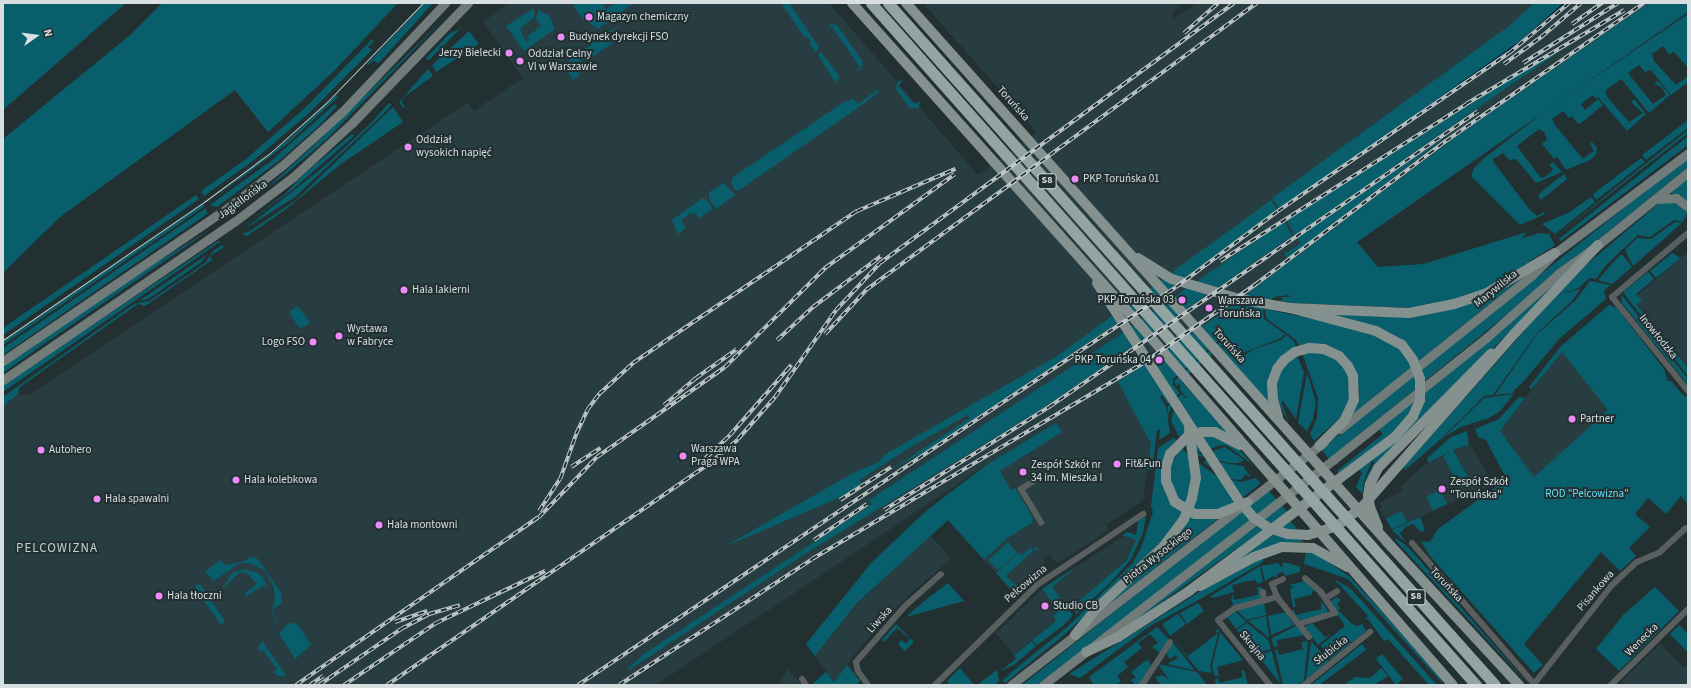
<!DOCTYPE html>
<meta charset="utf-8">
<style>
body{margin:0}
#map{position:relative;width:1691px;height:688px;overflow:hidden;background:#233032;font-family:"Source Sans 3",sans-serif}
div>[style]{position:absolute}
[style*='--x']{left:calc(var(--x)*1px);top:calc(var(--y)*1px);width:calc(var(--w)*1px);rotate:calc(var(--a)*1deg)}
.built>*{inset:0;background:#283d41}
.green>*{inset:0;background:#085e6a}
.stream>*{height:2px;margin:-1px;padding:0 1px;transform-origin:1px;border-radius:1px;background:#001233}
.street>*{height:6px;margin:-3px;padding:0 3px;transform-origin:3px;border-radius:3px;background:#595f5f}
.secondary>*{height:9px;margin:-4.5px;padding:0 4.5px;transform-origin:4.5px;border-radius:4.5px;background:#717b7a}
.primary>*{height:10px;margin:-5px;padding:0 5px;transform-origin:5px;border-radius:5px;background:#84918f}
.highway>*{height:11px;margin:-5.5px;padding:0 5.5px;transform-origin:5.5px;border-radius:5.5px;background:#94a4a2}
.tram>*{height:1px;margin:-0.5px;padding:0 0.5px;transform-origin:0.5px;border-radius:0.5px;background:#c3cbcd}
.rail>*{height:3.5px;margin-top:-1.75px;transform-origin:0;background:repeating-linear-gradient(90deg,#233032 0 6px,#c3cbcd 0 12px);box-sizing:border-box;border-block:1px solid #c3cbcd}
.dots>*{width:11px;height:11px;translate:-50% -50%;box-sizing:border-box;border:2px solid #233032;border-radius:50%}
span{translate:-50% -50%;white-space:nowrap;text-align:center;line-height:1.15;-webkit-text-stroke:4px #233032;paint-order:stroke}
.shield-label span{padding:1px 3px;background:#233032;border:1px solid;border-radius:3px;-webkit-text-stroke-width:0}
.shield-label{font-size:10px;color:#d7dfe1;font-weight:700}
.poi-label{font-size:11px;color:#d7dfe1}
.left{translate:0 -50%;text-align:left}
.right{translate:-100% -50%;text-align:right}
.street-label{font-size:11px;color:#d7dfe1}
.park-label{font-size:11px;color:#5de2f8}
.quarter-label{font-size:13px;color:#c0d0d3;letter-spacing:1px}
.frame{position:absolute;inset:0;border:4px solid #d7dfe1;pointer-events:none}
.north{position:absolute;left:16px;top:16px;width:40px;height:40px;-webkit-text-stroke:3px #233032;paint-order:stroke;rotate:76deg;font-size:11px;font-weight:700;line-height:16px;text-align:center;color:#d7dfe1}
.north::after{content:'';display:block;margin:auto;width:14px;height:18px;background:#d7dfe1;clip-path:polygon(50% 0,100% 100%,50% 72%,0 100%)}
</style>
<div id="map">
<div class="built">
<div style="clip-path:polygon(509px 3px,829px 3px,978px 175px,1037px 132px,923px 3px,1182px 3px,1172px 15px,1174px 18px,1198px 3px,1688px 3px,1688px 12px,1360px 240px,1126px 394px,1151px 444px,1143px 500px,1106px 525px,1109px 530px,1060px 562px,1054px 561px,1050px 555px,1043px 559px,1045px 562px,1013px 592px,948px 520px,994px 474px,988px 464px,656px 685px,3px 685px,3px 406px,18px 394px,29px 395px,468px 102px,474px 111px,523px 78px,483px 22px)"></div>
<div style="clip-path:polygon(1688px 252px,1688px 368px,1633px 299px)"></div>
<div style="clip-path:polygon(1562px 351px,1609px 410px,1534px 477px,1500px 431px)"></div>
<div style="clip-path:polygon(1471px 445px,1493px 484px,1392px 530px,1380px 509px,1382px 507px,1380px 503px,1402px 491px,1401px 487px,1423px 466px,1461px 447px)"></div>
<div style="clip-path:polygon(930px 535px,951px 559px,908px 596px,862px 645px,834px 682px,815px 656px,857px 604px)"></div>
<div style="clip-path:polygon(1124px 536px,1136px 540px,1130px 553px,1120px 567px,1014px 655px,996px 633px,1042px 589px)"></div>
<div style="clip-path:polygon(1660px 644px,1684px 668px,1688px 664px,1688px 685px,1625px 685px,1622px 681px)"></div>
<div style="clip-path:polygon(788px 669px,797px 680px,801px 685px,778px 685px)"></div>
</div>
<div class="green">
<div style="clip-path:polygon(3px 3px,126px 3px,3px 110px)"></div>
<div style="clip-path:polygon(162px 3px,398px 3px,334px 71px,268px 132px,235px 90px,60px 217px,3px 273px,3px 139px,130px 35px)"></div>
<div style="clip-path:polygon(425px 3px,433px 3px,378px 64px,374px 60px,368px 65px,367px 64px)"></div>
<div style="clip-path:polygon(572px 3px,605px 3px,603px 5px,606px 9px,616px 3px,634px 3px,598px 29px,586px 21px,593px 18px,590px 13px,585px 15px,588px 19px,584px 21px)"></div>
<div style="clip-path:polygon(781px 3px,789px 3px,819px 47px,818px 50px,815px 52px,809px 43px,811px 41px,808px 37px,805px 38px)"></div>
<div style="clip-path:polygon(1534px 3px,1565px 3px,1503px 55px,1279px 208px,1272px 198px,1509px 26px)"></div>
<div style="clip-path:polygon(1649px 3px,1688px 3px,1688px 12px,1357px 242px,1378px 267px,1423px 264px,1527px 232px,1522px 238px,1540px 233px,1549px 234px,1555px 245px,1490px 287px,1463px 298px,1413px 308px,1291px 303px,1281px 301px,1282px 297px,1289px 297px,1289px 295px,1274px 297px,1263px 307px,1264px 319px,1285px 334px,1281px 338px,1240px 354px,1225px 340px,1220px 339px,1173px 379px,1173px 385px,1180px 393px,1168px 404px,1162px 395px,1160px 397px,1166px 406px,1170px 433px,1159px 440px,1160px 430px,1157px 430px,1152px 470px,1147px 469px,1151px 444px,1118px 382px,1219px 315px,1454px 138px)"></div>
<div style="clip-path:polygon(534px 8px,534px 17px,520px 29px,526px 42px,529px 40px,527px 37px,541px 26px,536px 19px,538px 10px,549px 15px,555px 29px,524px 51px,506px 26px)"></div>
<div style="clip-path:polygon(1688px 14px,1688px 68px,1676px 54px,1673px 52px,1669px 55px,1663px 46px,1652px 54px,1654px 61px,1676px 85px,1687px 77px,1688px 82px,1671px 95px,1651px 70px,1645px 72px,1639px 65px,1628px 73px,1653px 104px,1666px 95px,1662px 88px,1654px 83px,1658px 81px,1670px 95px,1649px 113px,1621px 79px,1605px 91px,1608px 98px,1629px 122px,1643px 113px,1631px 102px,1634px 99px,1646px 114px,1627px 131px,1598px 97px,1596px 99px,1593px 95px,1581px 104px,1585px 110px,1598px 99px,1603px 105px,1581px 123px,1578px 124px,1572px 116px,1569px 118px,1563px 111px,1552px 119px,1555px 125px,1583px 159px,1594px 151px,1590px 144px,1592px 142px,1597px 148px,1596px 155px,1590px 160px,1566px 170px,1557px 157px,1554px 159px,1542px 144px,1547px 139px,1544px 132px,1539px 129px,1517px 146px,1540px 177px,1543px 178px,1551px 172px,1553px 169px,1549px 165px,1553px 162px,1562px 172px,1536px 183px,1516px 159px,1509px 160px,1503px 153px,1492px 160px,1529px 209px,1537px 216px,1544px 212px,1545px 214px,1520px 225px,1471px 176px,1474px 168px,1483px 159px,1548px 109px)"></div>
<div style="clip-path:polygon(446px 17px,328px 138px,287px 173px,227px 218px,269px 186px,313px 146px)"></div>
<div style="clip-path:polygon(831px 24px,837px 25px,863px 62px,861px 69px,855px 71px,860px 67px,832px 27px,827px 30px)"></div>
<div style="clip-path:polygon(461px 28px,429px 60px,427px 60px,426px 58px,449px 34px)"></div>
<div style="clip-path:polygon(613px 29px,617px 29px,623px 36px,585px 62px,579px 53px)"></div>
<div style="clip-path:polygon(469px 31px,479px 44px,436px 72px,432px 65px)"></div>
<div style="clip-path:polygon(372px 39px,374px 41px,368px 47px,372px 50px,308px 114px,254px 160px,204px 196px,201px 191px,246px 159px,306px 107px)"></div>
<div style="clip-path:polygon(1570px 44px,1295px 235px,1294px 234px,1287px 220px,1515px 76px)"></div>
<div style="clip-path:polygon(821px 52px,838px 74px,839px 79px,835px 82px,818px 55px)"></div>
<div style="clip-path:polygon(577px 54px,583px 63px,576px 69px,580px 75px,573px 80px,564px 65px)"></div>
<div style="clip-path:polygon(428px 69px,433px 76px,404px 97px,401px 101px,405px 107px,403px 108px,399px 102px)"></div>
<div style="clip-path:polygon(901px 80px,902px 82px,898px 86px,914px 104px,920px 101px,919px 108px,910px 108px,896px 89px,897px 82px)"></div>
<div style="clip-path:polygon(877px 90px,879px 92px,862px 105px,738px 191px,734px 189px,731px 182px,733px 177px,844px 102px,853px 99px,858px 104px)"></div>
<div style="clip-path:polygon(336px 95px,338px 97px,288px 143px,209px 202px,290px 138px)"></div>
<div style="clip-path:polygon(389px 103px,392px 105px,378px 119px,295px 197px,243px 230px,326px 165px,369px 125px)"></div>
<div style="clip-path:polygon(335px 104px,337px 106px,321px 124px,280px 160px,217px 207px,210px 205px,271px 161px)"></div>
<div style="clip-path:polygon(393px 107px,403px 122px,341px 164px,285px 210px,247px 236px,242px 234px,250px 231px,296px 200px)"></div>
<div style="clip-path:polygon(1688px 120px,1688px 128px,1646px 160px,1642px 155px)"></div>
<div style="clip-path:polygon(1688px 130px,1688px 133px,1556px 236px,1619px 185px)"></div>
<div style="clip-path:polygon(352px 134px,354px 136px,292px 190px,233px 234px,285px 194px,306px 172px)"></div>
<div style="clip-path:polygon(1449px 134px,1288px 259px,1284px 254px,1301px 243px,1297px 238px)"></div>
<div style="clip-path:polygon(1688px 136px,1688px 145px,1561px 241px,1559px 239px)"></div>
<div style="clip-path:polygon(1688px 157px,1688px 167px,1329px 459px,1321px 449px)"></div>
<div style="clip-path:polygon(1641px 158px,1645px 162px,1596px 200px,1593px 194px)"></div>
<div style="clip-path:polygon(1564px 174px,1567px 179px,1541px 200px,1538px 196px,1541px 192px)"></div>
<div style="clip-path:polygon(1688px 179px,1688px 203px,1670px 192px)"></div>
<div style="clip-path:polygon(724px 183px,735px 195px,716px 209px,709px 199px,709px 192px)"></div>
<div style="clip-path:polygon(196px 195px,199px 199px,3px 335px,3px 328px)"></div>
<div style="clip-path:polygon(1591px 197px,1595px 202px,1555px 234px,1542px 224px,1568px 213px)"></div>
<div style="clip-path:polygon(701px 199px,706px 199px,713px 209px,699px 218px,695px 213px,691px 213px,681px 220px,686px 228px,678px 234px,672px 220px)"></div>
<div style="clip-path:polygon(1671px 199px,1688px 211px,1683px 222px,1674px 220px,1650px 237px,1638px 235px,1606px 265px,1596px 279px,1589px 278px,1579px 288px,1557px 295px,1580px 289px,1573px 300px,1537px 333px,1493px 395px,1484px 396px,1441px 439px,1405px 470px,1403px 468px,1533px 321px,1578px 272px,1659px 203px)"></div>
<div style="clip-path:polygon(1271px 200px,1277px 210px,1192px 273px,928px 450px,889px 471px,970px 418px,968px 415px,907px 449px,860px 480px,862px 484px,841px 497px,724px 547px,853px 473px,879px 462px,884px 455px,1057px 356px)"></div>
<div style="clip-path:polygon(203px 204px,205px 206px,3px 345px,3px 342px)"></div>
<div style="clip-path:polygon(206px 208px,207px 214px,3px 355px,3px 348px)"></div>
<div style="clip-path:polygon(1284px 221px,1292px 236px,1045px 407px,808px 552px,629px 670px,628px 668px,644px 654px,872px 504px,869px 500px,1109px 342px)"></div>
<div style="clip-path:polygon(1675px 222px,1682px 223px,1633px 266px,1625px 250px,1637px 238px,1651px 239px)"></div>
<div style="clip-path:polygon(211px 229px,41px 346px,3px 373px,3px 367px,136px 275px)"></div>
<div style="clip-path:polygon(218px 241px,221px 241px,3px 392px,3px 385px)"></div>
<div style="clip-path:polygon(222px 245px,224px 247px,210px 256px,212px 260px,145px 306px,138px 304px,58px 360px,19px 388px,18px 394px,3px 406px,3px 397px,134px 304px,149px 301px,192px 272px,206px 262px,213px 251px)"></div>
<div style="clip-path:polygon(1672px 253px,1681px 258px,1656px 278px,1650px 271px)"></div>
<div style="clip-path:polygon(208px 254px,200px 263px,148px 299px,139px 301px)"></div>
<div style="clip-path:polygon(1620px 255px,1623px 255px,1632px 267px,1612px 284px,1598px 280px)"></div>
<div style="clip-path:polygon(1529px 272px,1352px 415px,1359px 392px,1355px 369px,1308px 343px,1299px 346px,1296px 340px,1266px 318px,1265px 309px,1395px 336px,1382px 329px,1308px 311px,1423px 314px)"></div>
<div style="clip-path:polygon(1648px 272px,1654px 279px,1636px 294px,1642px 301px,1637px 305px,1688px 368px,1688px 376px,1625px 295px,1624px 291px)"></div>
<div style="clip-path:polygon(1559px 279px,1545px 297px,1384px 456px,1364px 493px,1367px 476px,1375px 462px,1372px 461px,1365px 478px,1362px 494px,1356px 487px,1362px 473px,1359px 469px,1400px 428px,1340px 474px,1337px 471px,1383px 434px,1379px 430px,1386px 422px)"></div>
<div style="clip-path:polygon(1590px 281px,1610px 285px,1604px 291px,1606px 299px,1559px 339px,1524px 381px,1514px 390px,1514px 393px,1495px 395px,1537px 334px,1575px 301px)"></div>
<div style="clip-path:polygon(1621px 294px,1688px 379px,1688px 385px,1622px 303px)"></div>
<div style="clip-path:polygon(1609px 305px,1617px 308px,1664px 369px,1668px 381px,1671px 381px,1683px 395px,1688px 397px,1688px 504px,1681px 496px,1666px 514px,1648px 498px,1635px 514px,1650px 527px,1629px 548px,1636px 556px,1620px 571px,1601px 552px,1524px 644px,1543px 665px,1534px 673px,1430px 556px,1421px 541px,1430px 542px,1438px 529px,1511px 476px,1506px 478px,1486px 440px,1478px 437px,1475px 429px,1499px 419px,1519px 397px,1525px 398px,1500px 431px,1534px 477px,1608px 410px,1562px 352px,1531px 390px,1529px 387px,1560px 347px)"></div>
<div style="clip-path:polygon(298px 306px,310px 323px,303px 327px,299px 328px,289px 312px)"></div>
<div style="clip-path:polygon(1286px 335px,1294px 341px,1296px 347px,1284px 354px,1271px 406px,1219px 348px,1181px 381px,1229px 433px,1184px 434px,1179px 437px,1171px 421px,1174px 409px,1172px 405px,1167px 418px,1168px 406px,1182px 394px,1185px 398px,1188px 396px,1185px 396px,1179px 388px,1181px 386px,1178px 383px,1177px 387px,1174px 381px,1221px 341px,1225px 344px,1221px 346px,1223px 348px,1227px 345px,1233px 353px,1232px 357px,1241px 357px,1254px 349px,1281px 340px)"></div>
<div style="clip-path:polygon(1309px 352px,1331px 355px,1348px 372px,1351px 398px,1342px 416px,1314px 441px,1310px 434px,1317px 418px,1318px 398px,1302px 353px)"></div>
<div style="clip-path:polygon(1297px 356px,1304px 372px,1296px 419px,1283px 401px,1281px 402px,1290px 424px,1276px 398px,1277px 377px,1289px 361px)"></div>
<div style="clip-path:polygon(1307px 373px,1316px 402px,1313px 419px,1307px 431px,1298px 423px)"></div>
<div style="clip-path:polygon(1514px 394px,1500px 411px,1489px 418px,1461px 427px,1444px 437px,1484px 398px)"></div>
<div style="clip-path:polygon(1056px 423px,1062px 432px,1000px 471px,1011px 490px,1015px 488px,1033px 518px,1032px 523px,1007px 538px,984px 560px,948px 520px,857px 603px,815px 656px,806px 644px,871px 563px,927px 510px,988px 464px)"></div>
<div style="clip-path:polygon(1467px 431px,1469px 445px,1453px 450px,1471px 483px,1461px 488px,1443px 456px,1451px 451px,1428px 463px,1427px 458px,1451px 437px)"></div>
<div style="clip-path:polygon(1215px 436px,1236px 446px,1253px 465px,1228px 446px,1220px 445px,1201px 453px,1184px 443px,1195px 437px)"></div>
<div style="clip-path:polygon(1174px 438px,1176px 440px,1169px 448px,1163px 466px,1183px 512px,1172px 529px,1144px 561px,1064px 635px,1005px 683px,1003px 680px,1013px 671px,1066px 628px,1132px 564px,1141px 548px,1153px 512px,1151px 506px,1158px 448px)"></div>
<div style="clip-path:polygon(1184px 446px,1201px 455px,1225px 447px,1244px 460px,1239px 463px,1230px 463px,1191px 454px)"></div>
<div style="clip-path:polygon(1181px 447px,1190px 457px,1218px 477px,1241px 482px,1255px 478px,1261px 483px,1237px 502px,1207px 513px,1186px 507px,1173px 492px,1169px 468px)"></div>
<div style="clip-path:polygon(1206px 460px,1243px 466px,1250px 476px,1249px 477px,1246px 474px,1241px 480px,1231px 479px,1217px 473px,1204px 462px)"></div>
<div style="clip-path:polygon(1268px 490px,1277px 500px,1038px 685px,1022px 685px)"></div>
<div style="clip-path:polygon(1440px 490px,1447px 504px,1433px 510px,1426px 497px)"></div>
<div style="clip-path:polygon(1281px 505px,1288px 512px,1117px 634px,1116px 633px)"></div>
<div style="clip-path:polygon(1401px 511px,1407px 522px,1392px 529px,1386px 519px)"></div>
<div style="clip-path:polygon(1146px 516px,1143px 533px,1131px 559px,1110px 583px,1076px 614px,1073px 606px,1126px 561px,1136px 540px,1122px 535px,1127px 532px,1136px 535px,1138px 521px)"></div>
<div style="clip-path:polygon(1190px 516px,1208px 519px,1220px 517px,1097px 614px,1167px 549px)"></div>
<div style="clip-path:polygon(1420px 517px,1425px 530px,1421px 532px,1413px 524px,1407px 526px,1400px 533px,1406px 543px,1392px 530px)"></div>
<div style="clip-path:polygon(1290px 521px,1301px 533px,1302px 542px,1293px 542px,1209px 579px)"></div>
<div style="clip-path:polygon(1396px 538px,1408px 547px,1529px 685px,1395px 540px)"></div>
<div style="clip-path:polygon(1008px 542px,1017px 553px,998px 570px,988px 560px)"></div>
<div style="clip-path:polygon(1031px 547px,1032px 550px,1036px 547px,1039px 552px,1035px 549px,1006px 576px,1018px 587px,1037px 569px,1042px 575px,1032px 583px,1030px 581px,1027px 583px,1029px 586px,1017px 597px,996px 573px,1019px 552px,1022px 555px)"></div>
<div style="clip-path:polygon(1283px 551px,1263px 559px,1263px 562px,1202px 598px,1150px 626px,1080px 678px,1069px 674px,1215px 582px,1257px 560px)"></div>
<div style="clip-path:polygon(1306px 551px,1315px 553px,1350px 577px,1443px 679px,1441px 681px,1444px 685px,1348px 579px,1304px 564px)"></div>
<div style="clip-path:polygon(251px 557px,258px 559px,281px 593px,282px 603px,272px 610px,277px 619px,272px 626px,276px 619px,271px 611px,275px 600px,274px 588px,264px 570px,249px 563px,238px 564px,214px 581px,205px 572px,220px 560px,225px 565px,242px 562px)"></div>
<div style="clip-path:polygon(1279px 563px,1280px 567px,1283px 566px,1282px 563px,1288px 563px,1300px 567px,1300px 572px,1286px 576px,1287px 579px,1283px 572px,1278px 573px,1276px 578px,1273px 576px,1265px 581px,1261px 566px)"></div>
<div style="clip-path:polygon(1077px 566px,1052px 587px,1073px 615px,1064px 625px,1037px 645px,1032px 640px,1056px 621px,1053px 616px,1059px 611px,1042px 589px)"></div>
<div style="clip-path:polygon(1260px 566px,1263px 582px,1257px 584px,1256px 580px,1248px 581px,1232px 585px,1234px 592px,1212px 598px,1211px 596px)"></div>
<div style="clip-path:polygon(244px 569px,256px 572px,263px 577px,267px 588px,264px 585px,245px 597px,245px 593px,257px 584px,248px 574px,240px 572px,222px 589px,232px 573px)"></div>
<div style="clip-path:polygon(1336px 580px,1351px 589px,1437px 685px,1429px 685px,1388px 639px,1384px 641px,1368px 619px,1365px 620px,1368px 616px,1337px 582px,1335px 585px)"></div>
<div style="clip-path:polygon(1305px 581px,1321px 594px,1319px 597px,1316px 590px,1313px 591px,1311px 595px,1294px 599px,1296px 607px,1293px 607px,1290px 589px,1293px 588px,1292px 586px,1289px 585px)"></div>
<div style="clip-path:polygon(948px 583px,964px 601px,906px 617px,928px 598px)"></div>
<div style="clip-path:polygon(200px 584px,225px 621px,222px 626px,197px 591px,195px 585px)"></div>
<div style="clip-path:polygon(1257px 587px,1262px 587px,1261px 599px,1234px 606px,1231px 600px,1233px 594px,1234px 600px,1258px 595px)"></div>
<div style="clip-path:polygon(1655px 587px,1679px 611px,1619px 671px,1596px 649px,1623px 615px)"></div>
<div style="clip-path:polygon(1337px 597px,1341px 600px,1337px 604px,1340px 608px,1338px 610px,1352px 624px,1357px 626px,1362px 624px,1366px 631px,1330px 660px,1321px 645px,1345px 626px,1331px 604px,1332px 600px)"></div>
<div style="clip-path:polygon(1321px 601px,1327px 609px,1327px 615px,1302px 621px,1290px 611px,1294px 610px,1296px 615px,1321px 609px)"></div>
<div style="clip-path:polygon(1264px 602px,1266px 615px,1246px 620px,1236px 609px)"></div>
<div style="clip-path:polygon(1198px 603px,1204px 611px,1187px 624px,1180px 613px)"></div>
<div style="clip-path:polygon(1235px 611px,1246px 622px,1236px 629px,1227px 617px)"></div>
<div style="clip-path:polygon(1286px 612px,1294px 625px,1271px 635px,1268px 616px)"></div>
<div style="clip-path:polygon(1178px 614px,1186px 624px,1170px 636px,1162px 624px)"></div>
<div style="clip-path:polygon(1266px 616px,1269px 637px,1268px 637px,1248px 621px)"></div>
<div style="clip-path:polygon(294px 623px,299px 626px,311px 645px,295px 659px,279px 634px,287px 624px)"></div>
<div style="clip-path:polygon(1247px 623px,1268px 640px,1271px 649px,1256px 653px,1237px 630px)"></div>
<div style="clip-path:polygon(1312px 623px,1325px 637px,1331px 634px,1318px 645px,1304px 627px)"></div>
<div style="clip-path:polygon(896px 624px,914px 642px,905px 651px,898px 644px,902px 640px,906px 644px,910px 639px,897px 628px,884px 642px,882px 640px)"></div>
<div style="clip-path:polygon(1679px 625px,1688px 634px,1688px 653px,1670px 634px)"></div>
<div style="clip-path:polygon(1296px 626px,1306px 635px,1277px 640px,1278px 647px,1273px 646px,1272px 638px)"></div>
<div style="clip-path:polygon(1157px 627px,1169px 639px,1160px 653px,1152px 647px,1158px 643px,1150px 634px,1138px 643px,1142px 648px,1124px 662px,1128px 667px,1117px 676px,1121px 681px,1116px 685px,1094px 685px,1089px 677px)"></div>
<div style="clip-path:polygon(1218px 629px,1219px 630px,1210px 666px,1212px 673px,1199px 671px,1172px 638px,1188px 656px,1218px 633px,1215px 631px)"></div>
<div style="clip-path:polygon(1220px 632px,1243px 660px,1217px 667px,1219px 677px,1214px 675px,1212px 666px)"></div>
<div style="clip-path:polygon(262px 641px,286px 675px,285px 676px,278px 676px,273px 672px,277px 669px,263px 650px,261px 652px,258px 648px)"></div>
<div style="clip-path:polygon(1032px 641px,1036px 646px,1014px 665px,1000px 671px,1016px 659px,1014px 655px)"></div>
<div style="clip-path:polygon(1308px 641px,1304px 681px,1297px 685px,1283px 685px,1275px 650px,1277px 649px,1279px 655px,1303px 649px,1301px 642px)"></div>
<div style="clip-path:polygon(1311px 641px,1329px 661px,1306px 680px)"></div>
<div style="clip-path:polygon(1172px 642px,1194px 669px,1193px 670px,1167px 664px,1178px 658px,1176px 655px,1170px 659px,1165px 652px)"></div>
<div style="clip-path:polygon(1362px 644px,1366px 650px,1319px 685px,1311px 685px)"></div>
<div style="clip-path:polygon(1272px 651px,1272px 652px,1280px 683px,1257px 655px)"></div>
<div style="clip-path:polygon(1382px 654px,1403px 679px,1396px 685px,1376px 659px)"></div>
<div style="clip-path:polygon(1148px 659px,1151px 666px,1140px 684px,1135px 685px,1131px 680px,1136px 677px,1131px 672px)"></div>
<div style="clip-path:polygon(1158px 664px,1197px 672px,1207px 685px,1161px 685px,1155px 677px,1163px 675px,1170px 681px)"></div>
<div style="clip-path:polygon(847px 665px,860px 681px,856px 685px,811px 685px,826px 672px,834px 682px)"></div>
<div style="clip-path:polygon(960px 668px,970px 680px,974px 685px,950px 685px,947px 681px)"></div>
<div style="clip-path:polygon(1381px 668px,1388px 676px,1374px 685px,1344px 685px,1355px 677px,1370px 678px)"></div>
<div style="clip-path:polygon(997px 670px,999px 681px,995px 685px,977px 685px)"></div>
<div style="clip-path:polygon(1244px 670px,1248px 685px,1216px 685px,1215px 679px,1218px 678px,1219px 683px,1243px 677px,1241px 671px)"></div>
</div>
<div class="stream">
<div style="--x:1419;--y:113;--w:126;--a:-35"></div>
<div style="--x:1522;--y:41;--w:57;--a:-41.5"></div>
</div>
<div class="street">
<div style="--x:1688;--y:233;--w:99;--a:139.9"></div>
<div style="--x:1612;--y:297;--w:121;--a:51"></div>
<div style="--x:1035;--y:480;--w:17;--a:147"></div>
<div style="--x:1021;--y:489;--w:39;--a:59"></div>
<div style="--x:1412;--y:543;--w:188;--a:49.1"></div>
<div style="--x:1263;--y:592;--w:8;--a:83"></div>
<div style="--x:1277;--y:597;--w:14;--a:-111"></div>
<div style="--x:1272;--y:584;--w:12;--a:-24"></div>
<div style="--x:1326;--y:598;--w:13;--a:-32"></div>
<div style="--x:1299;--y:624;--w:38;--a:-17"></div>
<div style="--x:1335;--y:613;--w:25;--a:-124"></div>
<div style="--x:1321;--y:592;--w:21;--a:-139"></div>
<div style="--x:802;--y:679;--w:7;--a:56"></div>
<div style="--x:1534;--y:684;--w:125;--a:-51.8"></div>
<div style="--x:1611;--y:586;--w:35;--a:-43"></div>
<div style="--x:1637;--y:562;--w:25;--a:-23"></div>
<div style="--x:1660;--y:552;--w:35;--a:-43"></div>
<div style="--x:868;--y:685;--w:17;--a:-126"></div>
<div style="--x:858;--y:671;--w:9;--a:-103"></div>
<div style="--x:856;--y:662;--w:74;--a:-48.8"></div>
<div style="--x:905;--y:606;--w:48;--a:-41.6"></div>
<div style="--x:935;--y:685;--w:143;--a:-44.4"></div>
<div style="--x:1037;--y:585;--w:128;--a:-33.8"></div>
<div style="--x:1142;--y:685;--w:51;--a:-56.9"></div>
<div style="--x:1270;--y:685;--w:83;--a:-128.7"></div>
<div style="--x:1218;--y:620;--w:21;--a:-35"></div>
<div style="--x:1235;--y:608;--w:43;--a:-14.7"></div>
<div style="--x:1277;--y:597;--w:51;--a:51.3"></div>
<div style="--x:1304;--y:685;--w:85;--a:-38.8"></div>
<div style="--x:1611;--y:685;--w:108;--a:-44.6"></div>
</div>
<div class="secondary">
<div style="--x:1656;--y:199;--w:20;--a:-3"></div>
<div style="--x:1676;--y:198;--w:15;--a:37"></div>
<div style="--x:3;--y:361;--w:270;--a:-34.3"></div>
<div style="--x:226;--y:209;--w:73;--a:-37.8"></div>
<div style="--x:284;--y:164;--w:78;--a:-41.9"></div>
<div style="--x:342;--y:112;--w:150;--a:-46.6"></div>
<div style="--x:3;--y:380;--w:280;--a:-34.4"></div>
<div style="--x:234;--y:222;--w:74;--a:-37.3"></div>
<div style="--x:293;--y:177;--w:80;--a:-42.5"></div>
<div style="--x:352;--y:123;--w:167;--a:-46"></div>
<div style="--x:1340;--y:429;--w:246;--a:-38.7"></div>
<div style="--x:1532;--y:275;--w:32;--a:-44"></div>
<div style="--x:1555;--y:253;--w:166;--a:-36.9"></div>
<div style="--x:1011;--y:685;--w:396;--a:-37.8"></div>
<div style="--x:1043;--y:685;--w:367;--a:-37.8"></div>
<div style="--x:1333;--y:460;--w:196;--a:-38.6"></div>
<div style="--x:1486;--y:338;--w:96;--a:-41.6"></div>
<div style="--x:1558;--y:274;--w:49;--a:-35.9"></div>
<div style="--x:1598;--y:245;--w:116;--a:-39"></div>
</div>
<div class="primary">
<div style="--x:852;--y:3;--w:431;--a:48.2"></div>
<div style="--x:1139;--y:324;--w:478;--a:49"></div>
<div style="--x:906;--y:3;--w:722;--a:48.25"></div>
<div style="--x:1387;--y:542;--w:195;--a:47.3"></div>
<div style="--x:1138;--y:258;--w:40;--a:32"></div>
<div style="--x:1172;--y:279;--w:70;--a:16.6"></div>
<div style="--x:1239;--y:299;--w:52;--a:10"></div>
<div style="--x:1290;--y:308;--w:119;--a:2.4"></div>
<div style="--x:1409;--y:313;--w:46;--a:-11.3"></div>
<div style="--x:1454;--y:304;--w:33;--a:-18"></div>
<div style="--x:1485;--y:294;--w:81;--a:-30.4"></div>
<div style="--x:1097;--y:283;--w:262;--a:56.9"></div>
<div style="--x:1240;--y:502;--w:20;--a:49"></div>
<div style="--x:1253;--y:517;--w:19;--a:35"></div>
<div style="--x:1269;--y:528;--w:20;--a:18"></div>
<div style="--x:1288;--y:534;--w:20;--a:3"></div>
<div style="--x:1308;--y:535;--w:30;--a:-17"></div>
<div style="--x:1337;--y:526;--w:31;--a:-37"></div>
<div style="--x:1362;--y:507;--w:232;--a:-48.7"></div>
<div style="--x:1515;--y:333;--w:121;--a:-46.7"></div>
<div style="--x:1278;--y:417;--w:19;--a:-106"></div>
<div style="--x:1273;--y:399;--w:16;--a:-94"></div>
<div style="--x:1272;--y:383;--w:15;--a:-70"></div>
<div style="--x:1277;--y:369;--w:11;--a:-52"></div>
<div style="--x:1284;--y:360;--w:14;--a:-36"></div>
<div style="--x:1295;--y:352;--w:15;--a:-16"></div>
<div style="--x:1309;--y:348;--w:15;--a:4"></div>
<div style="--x:1324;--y:349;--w:17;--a:25"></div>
<div style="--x:1339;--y:356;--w:13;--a:48"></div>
<div style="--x:1348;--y:366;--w:11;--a:63"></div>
<div style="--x:1353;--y:376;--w:24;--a:88"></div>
<div style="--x:1354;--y:400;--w:23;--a:115"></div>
<div style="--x:1344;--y:421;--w:35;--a:135"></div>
<div style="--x:1240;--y:445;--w:28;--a:-153"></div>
<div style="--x:1215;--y:432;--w:13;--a:180"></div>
<div style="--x:1202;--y:432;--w:13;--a:167"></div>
<div style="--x:1189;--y:435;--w:27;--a:135"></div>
<div style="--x:1170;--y:454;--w:13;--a:108"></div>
<div style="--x:1166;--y:466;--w:15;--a:90"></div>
<div style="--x:1166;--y:481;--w:23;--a:67"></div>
<div style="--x:1175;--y:502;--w:23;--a:31"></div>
<div style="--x:1195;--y:514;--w:23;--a:0"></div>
<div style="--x:1218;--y:514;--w:32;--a:-22"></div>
<div style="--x:1378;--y:527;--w:22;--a:-112"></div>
<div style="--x:1370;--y:507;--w:12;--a:-99"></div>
<div style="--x:1368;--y:495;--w:11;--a:-80"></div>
<div style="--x:1370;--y:484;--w:18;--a:-63"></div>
<div style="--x:1378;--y:468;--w:161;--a:-45.3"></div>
<div style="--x:1200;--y:586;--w:61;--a:-28.2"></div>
<div style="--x:1254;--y:557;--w:30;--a:-20"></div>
<div style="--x:1282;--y:547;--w:31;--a:2"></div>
<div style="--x:1313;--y:548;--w:39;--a:29"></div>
<div style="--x:1075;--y:635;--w:32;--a:-51"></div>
<div style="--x:1095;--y:610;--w:93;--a:-42.8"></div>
<div style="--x:1163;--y:547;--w:35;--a:-53"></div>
<div style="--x:1184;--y:519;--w:22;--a:-69"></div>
<div style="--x:1192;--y:498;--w:20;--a:-79"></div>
<div style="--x:1196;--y:478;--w:50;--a:-98"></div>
<div style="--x:1086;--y:652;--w:35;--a:-25"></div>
<div style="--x:1118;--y:637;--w:85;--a:-32.9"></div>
<div style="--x:1189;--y:591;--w:257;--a:-36.8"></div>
<div style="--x:1395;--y:437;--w:28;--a:-49"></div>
<div style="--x:1413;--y:416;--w:17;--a:-66"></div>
<div style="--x:1420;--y:400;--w:21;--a:-90"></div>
<div style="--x:1420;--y:379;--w:20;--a:-110"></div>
<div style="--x:1413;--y:360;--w:19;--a:-126"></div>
<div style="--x:1402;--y:345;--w:30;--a:-152"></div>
<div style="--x:1376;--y:331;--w:89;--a:-165"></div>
</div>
<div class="highway">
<div style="--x:871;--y:3;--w:912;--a:48.42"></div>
<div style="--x:888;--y:3;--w:913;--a:48.33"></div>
</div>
<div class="tram">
<div style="--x:3;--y:340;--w:244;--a:-34.5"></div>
<div style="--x:204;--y:202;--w:82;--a:-36.6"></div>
<div style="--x:270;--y:153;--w:76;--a:-41.8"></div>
<div style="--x:327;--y:102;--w:138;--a:-45.9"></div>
</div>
<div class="rail">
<div style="--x:1572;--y:24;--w:37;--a:-35"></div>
<div style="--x:1184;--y:33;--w:45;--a:-41.4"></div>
<div style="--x:1523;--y:63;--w:112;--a:-32.3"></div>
<div style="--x:1504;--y:64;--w:46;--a:-36.1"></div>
<div style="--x:1541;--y:37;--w:52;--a:-40.4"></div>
<div style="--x:1220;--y:261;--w:292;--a:-32.5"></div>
<div style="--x:1466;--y:104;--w:184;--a:-30.7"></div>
<div style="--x:825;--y:334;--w:60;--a:-47"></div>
<div style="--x:866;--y:290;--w:485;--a:-36.3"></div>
<div style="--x:777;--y:340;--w:49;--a:-42.5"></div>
<div style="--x:813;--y:307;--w:85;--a:-36.9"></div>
<div style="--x:664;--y:405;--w:42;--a:-40.2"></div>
<div style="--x:696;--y:378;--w:50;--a:-35.3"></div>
<div style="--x:697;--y:466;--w:45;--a:-43.2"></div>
<div style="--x:730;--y:435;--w:93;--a:-48.9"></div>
<div style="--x:571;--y:467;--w:35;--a:-33"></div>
<div style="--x:840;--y:500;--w:61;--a:-32.9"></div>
<div style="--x:884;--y:510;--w:195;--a:-32"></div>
<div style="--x:1049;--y:407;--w:521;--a:-34.6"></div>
<div style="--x:539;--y:511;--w:38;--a:-57"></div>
<div style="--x:560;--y:479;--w:48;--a:-70.4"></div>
<div style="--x:576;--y:434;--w:26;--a:-65"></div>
<div style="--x:587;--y:410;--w:20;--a:-53"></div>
<div style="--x:599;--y:394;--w:46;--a:-42.4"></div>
<div style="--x:633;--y:363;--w:271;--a:-34.2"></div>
<div style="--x:857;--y:211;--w:107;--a:-23.2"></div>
<div style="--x:814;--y:540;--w:64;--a:-34.2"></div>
<div style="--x:395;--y:622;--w:34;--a:-19"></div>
<div style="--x:296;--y:685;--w:295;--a:-34.7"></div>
<div style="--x:539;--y:517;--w:83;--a:-46"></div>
<div style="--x:597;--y:457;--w:156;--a:-35.1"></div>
<div style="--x:725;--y:367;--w:141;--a:-44.7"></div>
<div style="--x:825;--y:268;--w:160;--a:-35.9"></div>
<div style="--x:310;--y:685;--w:16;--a:-35"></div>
<div style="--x:319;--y:685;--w:99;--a:-34.3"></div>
<div style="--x:401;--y:629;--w:32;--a:-28"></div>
<div style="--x:429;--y:614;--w:32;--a:-16"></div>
<div style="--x:344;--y:685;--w:111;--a:-34"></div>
<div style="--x:436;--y:623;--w:121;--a:-25.5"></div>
<div style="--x:387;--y:685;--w:393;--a:-34.5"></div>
<div style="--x:711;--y:462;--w:35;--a:-40"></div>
<div style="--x:738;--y:439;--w:56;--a:-48.6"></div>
<div style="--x:775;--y:397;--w:106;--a:-55"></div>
<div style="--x:836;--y:310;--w:64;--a:-46.9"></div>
<div style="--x:880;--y:263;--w:439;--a:-36.3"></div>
<div style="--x:578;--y:685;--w:718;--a:-33.65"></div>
<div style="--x:1176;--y:287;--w:127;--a:-36.7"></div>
<div style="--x:1278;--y:211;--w:280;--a:-34.4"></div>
<div style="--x:1509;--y:53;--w:78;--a:-39.8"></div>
<div style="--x:619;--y:685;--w:230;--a:-33.1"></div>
<div style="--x:812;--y:559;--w:387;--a:-30.6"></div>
<div style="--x:1145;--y:362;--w:136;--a:-35.1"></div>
<div style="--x:1256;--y:284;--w:238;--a:-37"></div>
<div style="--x:1446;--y:141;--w:241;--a:-34.9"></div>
</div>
<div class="dots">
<div style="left:589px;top:17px;background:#ef8bf7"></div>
<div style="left:561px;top:37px;background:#ef8bf7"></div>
<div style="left:509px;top:53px;background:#ef8bf7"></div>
<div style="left:520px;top:61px;background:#ef8bf7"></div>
<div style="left:408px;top:147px;background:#ef8bf7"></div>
<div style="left:1075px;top:179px;background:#ef8bf7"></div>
<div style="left:404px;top:290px;background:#ef8bf7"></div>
<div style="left:1182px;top:300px;background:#ef8bf7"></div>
<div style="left:1209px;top:308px;background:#ef8bf7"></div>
<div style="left:339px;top:336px;background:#ef8bf7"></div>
<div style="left:313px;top:342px;background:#ef8bf7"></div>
<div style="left:1159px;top:360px;background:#ef8bf7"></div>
<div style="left:1572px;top:419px;background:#ef8bf7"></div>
<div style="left:41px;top:450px;background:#ef8bf7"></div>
<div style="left:683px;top:456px;background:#ef8bf7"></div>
<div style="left:1117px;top:464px;background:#ef8bf7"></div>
<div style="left:1023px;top:472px;background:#ef8bf7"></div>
<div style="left:236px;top:480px;background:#ef8bf7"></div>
<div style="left:1442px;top:489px;background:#ef8bf7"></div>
<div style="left:97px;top:499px;background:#ef8bf7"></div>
<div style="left:379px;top:525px;background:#ef8bf7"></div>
<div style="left:159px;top:596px;background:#ef8bf7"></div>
<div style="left:1045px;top:606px;background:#ef8bf7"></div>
</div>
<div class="shield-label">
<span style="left:1047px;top:181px">S8</span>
<span style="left:1416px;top:597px">S8</span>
</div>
<div class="poi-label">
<span class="left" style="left:597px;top:17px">Magazyn chemiczny</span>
<span class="left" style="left:569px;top:37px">Budynek dyrekcji FSO</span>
<span class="right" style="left:501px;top:53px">Jerzy Bielecki</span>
<span class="left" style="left:528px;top:61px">Oddział Celny<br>VI w Warszawie</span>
<span class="left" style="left:416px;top:147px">Oddział<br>wysokich napięć</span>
<span class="left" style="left:1083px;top:179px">PKP Toruńska 01</span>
<span class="left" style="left:412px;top:290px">Hala lakierni</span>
<span class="right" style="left:1174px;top:300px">PKP Toruńska 03</span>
<span class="left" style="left:1218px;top:308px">Warszawa<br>Toruńska</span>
<span class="left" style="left:347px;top:336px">Wystawa<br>w Fabryce</span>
<span class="right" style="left:305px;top:342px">Logo FSO</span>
<span class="right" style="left:1151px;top:360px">PKP Toruńska 04</span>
<span class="left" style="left:1580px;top:419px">Partner</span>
<span class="left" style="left:49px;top:450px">Autohero</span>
<span class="left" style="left:691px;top:456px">Warszawa<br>Praga WPA</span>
<span class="left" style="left:1125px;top:464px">Fit&amp;Fun</span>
<span class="left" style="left:1031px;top:472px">Zespół Szkół nr<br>34 im. Mieszka I</span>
<span class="left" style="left:244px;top:480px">Hala kolebkowa</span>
<span class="left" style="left:1450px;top:489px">Zespół Szkół<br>"Toruńska"</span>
<span class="left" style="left:105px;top:499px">Hala spawalni</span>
<span class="left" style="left:387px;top:525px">Hala montowni</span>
<span class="left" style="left:167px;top:596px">Hala tłoczni</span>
<span class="left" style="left:1053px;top:606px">Studio CB</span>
</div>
<div class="street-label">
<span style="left:1013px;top:104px;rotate:48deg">Toruńska</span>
<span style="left:243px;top:200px;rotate:-36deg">Jagiellońska</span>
<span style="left:1496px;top:289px;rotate:-39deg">Marywilska</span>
<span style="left:1658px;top:337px;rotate:51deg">Inowłodzka</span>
<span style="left:1229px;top:346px;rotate:48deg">Toruńska</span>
<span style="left:1158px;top:556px;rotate:-38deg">Piotra Wysockiego</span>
<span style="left:1026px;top:584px;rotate:-40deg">Pelcowizna</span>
<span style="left:1446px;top:585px;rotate:47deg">Toruńska</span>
<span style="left:1596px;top:591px;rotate:-49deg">Pisankowa</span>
<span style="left:880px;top:620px;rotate:-48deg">Liwska</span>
<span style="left:1642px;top:640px;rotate:-45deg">Wenecka</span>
<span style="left:1252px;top:646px;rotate:51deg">Skrajna</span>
<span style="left:1331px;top:651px;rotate:-38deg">Słubicka</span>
</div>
<div class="park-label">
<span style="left:1587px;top:494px">ROD "Pelcowizna"</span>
</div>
<div class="quarter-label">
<span style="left:57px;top:548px">PELCOWIZNA</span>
</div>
<div class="frame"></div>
<div class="north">N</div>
</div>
